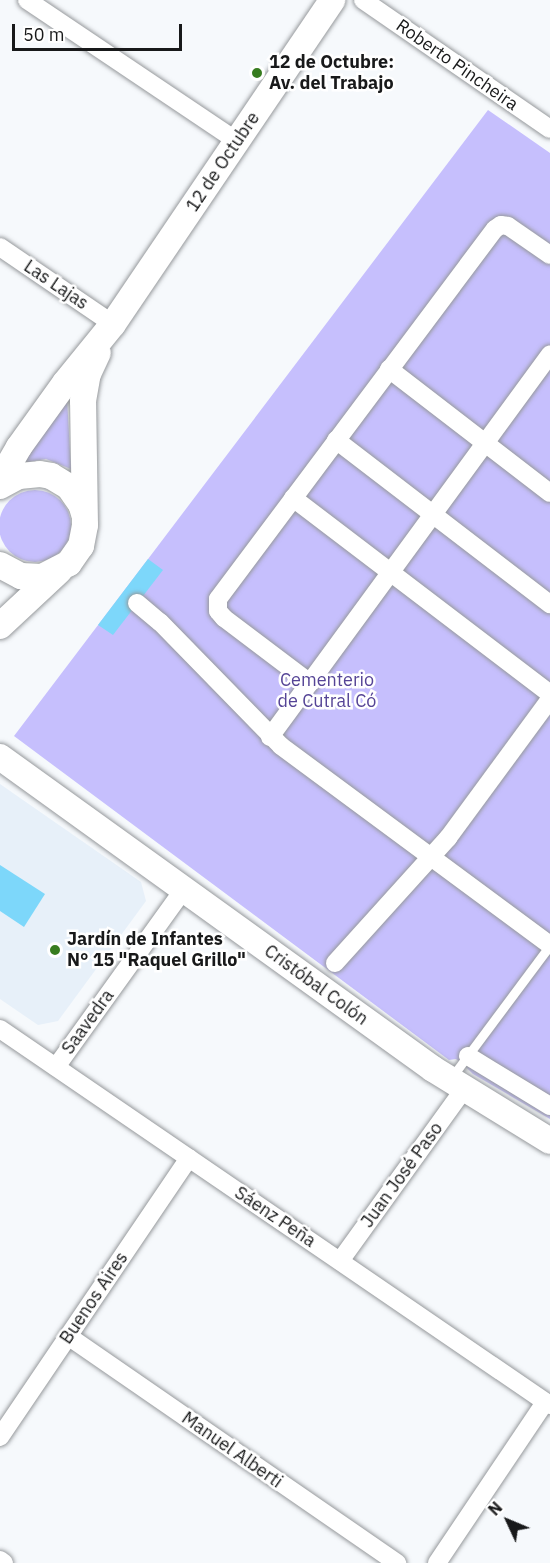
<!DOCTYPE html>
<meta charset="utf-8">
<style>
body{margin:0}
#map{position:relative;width:550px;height:1563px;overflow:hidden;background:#f6f9fc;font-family:"IBM Plex Sans",sans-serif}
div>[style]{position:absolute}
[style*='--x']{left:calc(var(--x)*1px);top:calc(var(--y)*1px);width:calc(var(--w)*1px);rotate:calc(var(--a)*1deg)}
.built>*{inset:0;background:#e7f0f9}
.green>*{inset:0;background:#c6bffd}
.round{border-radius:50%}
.building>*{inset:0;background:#7dd7fa}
.roads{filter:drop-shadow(0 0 2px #96999c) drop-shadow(0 0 2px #96999c)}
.lane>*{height:9px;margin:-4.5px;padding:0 4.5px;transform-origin:4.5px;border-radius:4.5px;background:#fff}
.street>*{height:18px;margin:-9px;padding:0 9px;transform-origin:9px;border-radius:9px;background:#fff}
.secondary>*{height:26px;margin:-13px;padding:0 13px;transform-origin:13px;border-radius:13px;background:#fff}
.dots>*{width:16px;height:16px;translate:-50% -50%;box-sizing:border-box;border:3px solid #fff;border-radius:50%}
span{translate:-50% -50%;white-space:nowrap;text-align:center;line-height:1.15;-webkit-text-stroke:5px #fff;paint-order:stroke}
.poi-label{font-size:18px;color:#18191a;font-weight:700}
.left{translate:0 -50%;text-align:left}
.street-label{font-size:18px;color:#18191a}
.park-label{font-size:18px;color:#554496}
.north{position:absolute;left:478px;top:1491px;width:60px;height:60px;-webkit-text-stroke:4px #fff;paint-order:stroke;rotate:314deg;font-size:16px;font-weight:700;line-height:24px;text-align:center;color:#18191a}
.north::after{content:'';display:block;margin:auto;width:21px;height:27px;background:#18191a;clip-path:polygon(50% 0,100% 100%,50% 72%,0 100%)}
.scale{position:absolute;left:12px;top:24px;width:170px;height:27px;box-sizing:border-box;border:3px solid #18191a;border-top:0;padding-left:8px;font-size:18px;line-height:21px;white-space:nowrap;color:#18191a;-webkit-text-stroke:4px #fff;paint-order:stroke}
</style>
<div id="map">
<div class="built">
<div style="clip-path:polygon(0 784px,141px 882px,146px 901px,58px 1021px,38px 1025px,0 999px)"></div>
</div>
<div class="green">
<div style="clip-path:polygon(488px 110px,550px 153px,550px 1119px,473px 1074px,462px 1063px,456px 1059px,449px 1060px,14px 736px)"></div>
<div style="clip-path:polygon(67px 398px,71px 469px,46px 459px,22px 463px)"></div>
<div class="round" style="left:-1px;top:490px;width:72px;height:72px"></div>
</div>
<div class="building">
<div style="clip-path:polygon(148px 559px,163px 570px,113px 635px,98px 625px)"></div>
<div style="clip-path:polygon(0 865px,45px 894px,24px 927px,0 911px)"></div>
</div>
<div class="roads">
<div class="lane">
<div style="--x:451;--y:1078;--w:166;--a:-53.3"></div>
</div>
<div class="street">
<div style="--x:27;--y:0;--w:253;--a:33.9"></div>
<div style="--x:363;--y:0;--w:227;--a:34.6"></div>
<div style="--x:0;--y:247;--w:137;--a:34.3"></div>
<div style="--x:389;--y:369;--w:203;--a:37.6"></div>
<div style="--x:336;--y:440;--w:270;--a:37.5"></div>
<div style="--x:293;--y:498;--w:323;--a:37.3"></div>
<div style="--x:137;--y:603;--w:30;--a:40"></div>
<div style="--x:160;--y:622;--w:173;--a:45.7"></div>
<div style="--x:281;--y:746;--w:335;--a:36.5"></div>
<div style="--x:310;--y:683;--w:108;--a:-142.9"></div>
<div style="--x:224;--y:618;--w:9;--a:-131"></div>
<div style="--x:218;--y:611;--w:12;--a:-90"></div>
<div style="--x:218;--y:599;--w:462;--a:-53.2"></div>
<div style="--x:495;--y:229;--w:7;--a:-34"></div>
<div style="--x:501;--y:225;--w:7;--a:8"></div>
<div style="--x:508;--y:226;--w:51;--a:34.6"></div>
<div style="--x:270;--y:737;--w:474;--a:-53.8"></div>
<div style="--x:335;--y:963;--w:169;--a:-47.9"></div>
<div style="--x:448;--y:838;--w:172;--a:-53.7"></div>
<div style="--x:0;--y:1029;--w:666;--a:34.36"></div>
<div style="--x:468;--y:1056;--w:96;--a:31.4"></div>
<div style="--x:56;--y:1067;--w:219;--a:-54.3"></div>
<div style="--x:340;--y:1261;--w:212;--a:-54.2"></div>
<div style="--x:68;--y:1336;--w:400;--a:34.6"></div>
<div style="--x:0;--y:1437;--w:337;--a:-55.9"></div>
<div style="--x:0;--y:1560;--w:5;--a:37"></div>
<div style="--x:437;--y:1563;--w:194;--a:-56.1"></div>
</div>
<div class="secondary">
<div style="--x:0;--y:480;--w:38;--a:-60"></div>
<div style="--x:19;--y:447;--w:79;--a:-54.3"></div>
<div style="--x:65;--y:383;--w:76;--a:-50.9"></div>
<div style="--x:113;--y:324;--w:391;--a:-55.9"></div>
<div style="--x:0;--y:486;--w:21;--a:-28"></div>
<div style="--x:19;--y:476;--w:21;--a:-5"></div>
<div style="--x:40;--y:474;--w:11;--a:10"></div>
<div style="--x:51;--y:476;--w:21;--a:31"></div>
<div style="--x:69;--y:487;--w:21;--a:55"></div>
<div style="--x:81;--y:504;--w:10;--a:73"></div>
<div style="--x:0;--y:565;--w:24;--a:28"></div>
<div style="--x:21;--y:576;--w:21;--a:3"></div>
<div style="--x:42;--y:577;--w:30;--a:-27"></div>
<div style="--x:69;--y:563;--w:21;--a:-55"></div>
<div style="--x:81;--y:546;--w:21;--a:-79"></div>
<div style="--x:85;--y:525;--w:124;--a:-90.9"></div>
<div style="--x:83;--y:401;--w:27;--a:-80"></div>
<div style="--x:88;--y:374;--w:23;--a:-65"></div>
<div style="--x:0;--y:626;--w:81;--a:-43"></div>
<div style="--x:0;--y:757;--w:534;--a:35.77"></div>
<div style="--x:433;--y:1069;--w:137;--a:31.6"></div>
</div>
</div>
<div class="dots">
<div style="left:257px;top:73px;background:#377c1f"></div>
<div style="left:55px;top:950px;background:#377c1f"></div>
</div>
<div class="poi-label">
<span class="left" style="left:269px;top:73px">12 de Octubre:<br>Av. del Trabajo</span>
<span class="left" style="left:67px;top:950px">Jardín de Infantes<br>N° 15 "Raquel Grillo"</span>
</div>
<div class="street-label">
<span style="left:457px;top:65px;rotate:35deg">Roberto Pincheira</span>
<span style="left:223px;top:162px;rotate:-56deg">12 de Octubre</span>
<span style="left:56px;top:285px;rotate:34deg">Las Lajas</span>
<span style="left:316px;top:985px;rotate:36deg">Cristóbal Colón</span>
<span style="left:88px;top:1022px;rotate:-54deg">Saavedra</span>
<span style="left:402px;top:1175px;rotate:-54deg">Juan José Paso</span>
<span style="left:275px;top:1217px;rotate:34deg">Sáenz Peña</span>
<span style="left:94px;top:1298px;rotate:-56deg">Buenos Aires</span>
<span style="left:232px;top:1450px;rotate:35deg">Manuel Alberti</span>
</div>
<div class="park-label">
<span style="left:327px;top:691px">Cementerio<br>de Cutral Có</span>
</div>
<div class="north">N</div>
<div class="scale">50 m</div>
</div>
